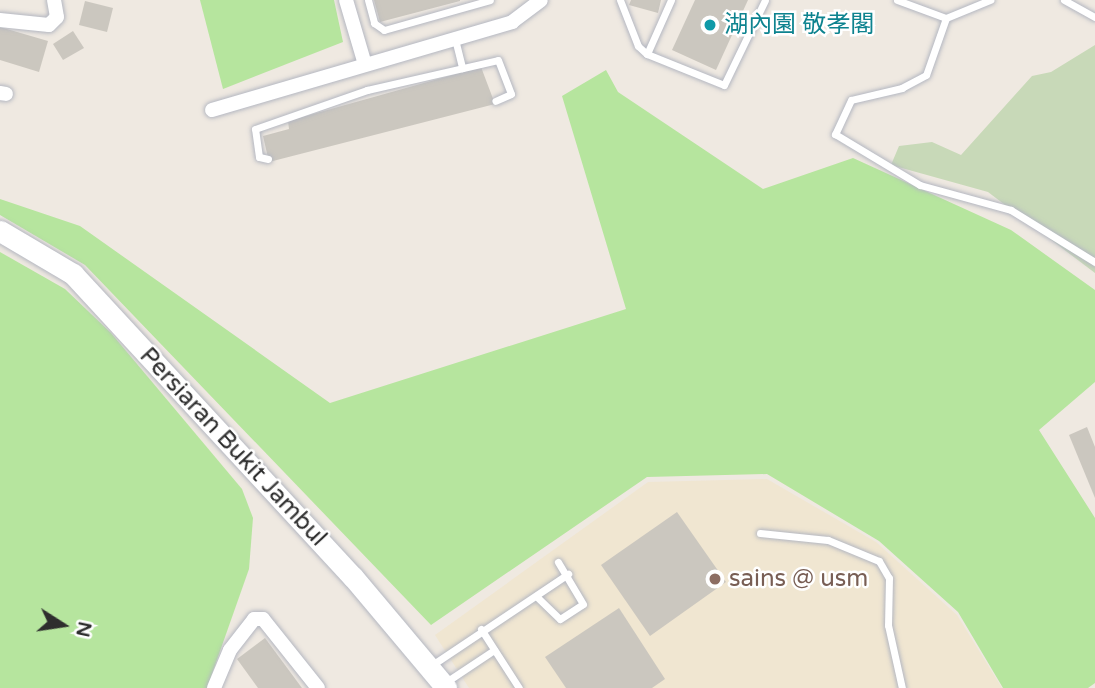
<!DOCTYPE html>
<meta charset="utf-8">
<style>
body{margin:0}
#map{position:relative;width:1095px;height:688px;overflow:hidden;background:#efe9e1;font-family:"Varela Round","Noto Sans SC",sans-serif}
div>[style]{position:absolute}
[style*='--x']{left:calc(var(--x)*1px);top:calc(var(--y)*1px);width:calc(var(--w)*1px);rotate:calc(var(--a)*1deg)}
.education>*{inset:0;background:#f0e6d1}
.green>*{inset:0;background:#b6e59e}
.cemetery>*{inset:0;background:#c8d9b8}
.building>*{inset:0;background:#cbc7bf}
.roads{filter:drop-shadow(0 0 2px #b4b7c1) drop-shadow(0 0 2px #b4b7c1)}
.lane>*{height:7px;margin:-3.5px;padding:0 3.5px;transform-origin:3.5px;border-radius:3.5px;background:#fff}
.street>*{height:14px;margin:-7px;padding:0 7px;transform-origin:7px;border-radius:7px;background:#fff}
.secondary>*{height:21px;margin:-10.5px;padding:0 10.5px;transform-origin:10.5px;border-radius:10.5px;background:#fff}
.dots>*{width:19px;height:19px;translate:-50% -50%;box-sizing:border-box;border:4px solid #fff;border-radius:50%}
span{translate:-50% -50%;white-space:nowrap;text-align:center;line-height:1.15;-webkit-text-stroke:5px #fff;paint-order:stroke}
.culture-label{font-size:24px;color:#0d838f}
.left{translate:0 -50%;text-align:left}
.street-label{font-size:24px;color:#2e2e2e}
.education-label{font-size:24px;color:#785e54}
.north{position:absolute;left:28px;top:590px;width:70px;height:70px;-webkit-text-stroke:5px #fff;paint-order:stroke;rotate:102deg;font-size:19px;font-weight:700;line-height:28px;text-align:center;color:#2e2e2e}
.north::after{content:'';display:block;margin:auto;width:24px;height:32px;background:#2e2e2e;clip-path:polygon(50% 0,100% 100%,50% 72%,0 100%)}
</style>
<div id="map">
<div class="education">
<div style="clip-path:polygon(767px 479px,876px 542px,957px 615px,1002px 688px,469px 688px,435px 635px,648px 482px)"></div>
</div>
<div class="green">
<div style="clip-path:polygon(200px 0,334px 0,343px 42px,223px 89px)"></div>
<div style="clip-path:polygon(606px 70px,618px 92px,763px 189px,853px 158px,1011px 230px,1095px 290px,1095px 382px,1039px 430px,1095px 518px,1095px 683px,1088px 688px,1003px 688px,958px 612px,879px 541px,767px 474px,647px 477px,431px 625px,85px 265px,0 215px,0 199px,80px 226px,330px 403px,626px 309px,562px 96px)"></div>
<div style="clip-path:polygon(0 252px,65px 289px,111px 333px,242px 489px,253px 518px,249px 569px,207px 688px,0 688px)"></div>
</div>
<div class="cemetery">
<div style="clip-path:polygon(1095px 45px,1095px 273px,988px 192px,891px 165px,899px 146px,932px 142px,961px 155px,1032px 76px,1051px 72px)"></div>
</div>
<div class="building">
<div style="clip-path:polygon(374px 0,460px 0,460px 1px,380px 22px)"></div>
<div style="clip-path:polygon(631px 0,661px 0,658px 13px,629px 5px)"></div>
<div style="clip-path:polygon(695px 0,748px 0,716px 70px,672px 50px)"></div>
<div style="clip-path:polygon(85px 1px,113px 8px,107px 32px,79px 25px)"></div>
<div style="clip-path:polygon(0 27px,48px 41px,39px 72px,0 60px)"></div>
<div style="clip-path:polygon(73px 31px,84px 48px,63px 60px,53px 44px)"></div>
<div style="clip-path:polygon(481px 67px,495px 104px,269px 162px,263px 136px,289px 129px,288px 121px)"></div>
<div style="clip-path:polygon(1087px 427px,1095px 447px,1095px 498px,1069px 435px)"></div>
<div style="clip-path:polygon(677px 512px,726px 582px,650px 636px,601px 565px)"></div>
<div style="clip-path:polygon(619px 608px,665px 679px,652px 688px,566px 688px,545px 657px)"></div>
<div style="clip-path:polygon(265px 638px,302px 688px,258px 688px,237px 659px)"></div>
</div>
<div class="roads">
<div class="lane">
<div style="--x:368;--y:0;--w:24;--a:75"></div>
<div style="--x:374;--y:23;--w:12;--a:35"></div>
<div style="--x:384;--y:30;--w:110;--a:-15.8"></div>
<div style="--x:620;--y:0;--w:49;--a:68.6"></div>
<div style="--x:638;--y:46;--w:12;--a:42"></div>
<div style="--x:671;--y:0;--w:59;--a:114"></div>
<div style="--x:647;--y:54;--w:83;--a:21.9"></div>
<div style="--x:724;--y:85;--w:94;--a:-64.2"></div>
<div style="--x:897;--y:0;--w:52;--a:20.2"></div>
<div style="--x:946;--y:18;--w:48;--a:-22.2"></div>
<div style="--x:1064;--y:0;--w:35;--a:29"></div>
<div style="--x:946;--y:18;--w:60;--a:109.3"></div>
<div style="--x:926;--y:75;--w:27;--a:152"></div>
<div style="--x:902;--y:88;--w:52;--a:166.8"></div>
<div style="--x:851;--y:100;--w:38;--a:115"></div>
<div style="--x:835;--y:134;--w:99;--a:31"></div>
<div style="--x:920;--y:185;--w:94;--a:15.4"></div>
<div style="--x:1011;--y:210;--w:99;--a:31.8"></div>
<div style="--x:455;--y:39;--w:30;--a:76"></div>
<div style="--x:268;--y:159;--w:9;--a:-167"></div>
<div style="--x:259;--y:157;--w:28;--a:-98"></div>
<div style="--x:255;--y:129;--w:119;--a:-19.2"></div>
<div style="--x:367;--y:90;--w:134;--a:-12.9"></div>
<div style="--x:498;--y:60;--w:36;--a:69"></div>
<div style="--x:511;--y:94;--w:17;--a:156"></div>
<div style="--x:760;--y:533;--w:68;--a:5.9"></div>
<div style="--x:828;--y:540;--w:55;--a:22.4"></div>
<div style="--x:879;--y:561;--w:20;--a:60"></div>
<div style="--x:889;--y:578;--w:47;--a:91.2"></div>
<div style="--x:888;--y:625;--w:65;--a:77.5"></div>
<div style="--x:536;--y:596;--w:33;--a:44"></div>
<div style="--x:560;--y:619;--w:27;--a:-33"></div>
<div style="--x:583;--y:604;--w:49;--a:-120.8"></div>
<div style="--x:481;--y:629;--w:70;--a:57.2"></div>
<div style="--x:432;--y:665;--w:164;--a:-33.8"></div>
<div style="--x:446;--y:682;--w:58;--a:-33.7"></div>
</div>
<div class="street">
<div style="--x:346;--y:0;--w:64;--a:73.6"></div>
<div style="--x:0;--y:20;--w:49;--a:5.8"></div>
<div style="--x:49;--y:25;--w:11;--a:-45"></div>
<div style="--x:57;--y:17;--w:17;--a:-100"></div>
<div style="--x:0;--y:93;--w:6;--a:9"></div>
<div style="--x:212;--y:110;--w:313;--a:-16.3"></div>
<div style="--x:512;--y:22;--w:36;--a:-37"></div>
<div style="--x:214;--y:688;--w:41;--a:-67.2"></div>
<div style="--x:230;--y:650;--w:39;--a:-52"></div>
<div style="--x:254;--y:619;--w:9;--a:0"></div>
<div style="--x:263;--y:619;--w:88;--a:51.4"></div>
</div>
<div class="secondary">
<div style="--x:0;--y:231;--w:85;--a:30.5"></div>
<div style="--x:73;--y:274;--w:413;--a:47.3"></div>
<div style="--x:353;--y:577;--w:145;--a:50"></div>
</div>
</div>
<div class="dots">
<div style="left:710px;top:25px;background:#0f9aa8"></div>
<div style="left:715px;top:579px;background:#8d6e63"></div>
</div>
<div class="culture-label">
<span class="left" style="left:724px;top:25px">湖內園 敬孝閣</span>
</div>
<div class="street-label">
<span style="left:233px;top:447px;rotate:47deg">Persiaran Bukit Jambul</span>
</div>
<div class="education-label">
<span class="left" style="left:729px;top:579px">sains @ usm</span>
</div>
<div class="north">N</div>
</div>
